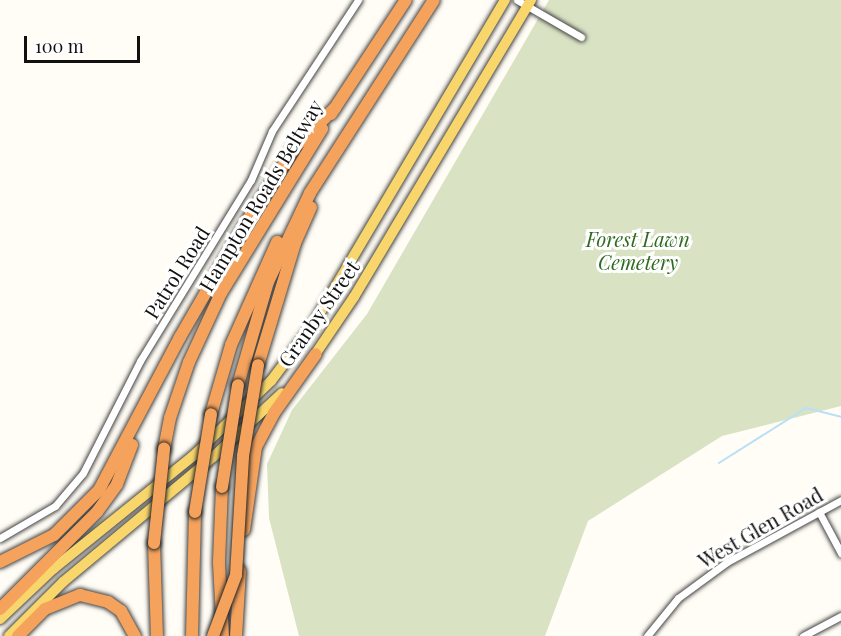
<!DOCTYPE html>
<style>
body{margin:0}
#map{position:relative;width:841px;height:636px;overflow:hidden;background:#fffdf5;font-family:"Playfair Display",serif}
div>[style]{position:absolute}
[style*='--x']{left:calc(var(--x)*1px);top:calc(var(--y)*1px);width:calc(var(--w)*1px);rotate:calc(var(--a)*1deg)}
.cemetery>*{inset:0;background:#d9e3c4}
.stream>*{height:2px;margin:-1px;padding:0 1px;transform-origin:1px;border-radius:1px;background:#b9e0f7}
.roads{filter:drop-shadow(0 0 2px #444) drop-shadow(0 0 2px #444)}
.minor>*{height:7px;margin:-3.5px;padding:0 3.5px;transform-origin:3.5px;border-radius:3.5px;background:#fff}
.primary>*{height:10px;margin:-5px;padding:0 5px;transform-origin:5px;border-radius:5px;background:#f9d66b}
.motorway>*{height:12px;margin:-6px;padding:0 6px;transform-origin:6px;border-radius:6px;background:#f5a25d}
.bridges{filter:drop-shadow(0 0 2px #222) drop-shadow(0 0 2px #222)}
.motorway-bridge>*{height:12px;margin:-6px;padding:0 6px;transform-origin:6px;border-radius:6px;background:#f5a25d}
span{translate:-50% -50%;white-space:nowrap;text-align:center;line-height:1.15;-webkit-text-stroke:6px #fff;paint-order:stroke}
.street-label{font-size:20px;color:#111}
.park-label{font-size:20px;color:#2f6b1f;font-style:italic}
.scale{position:absolute;left:24px;top:36px;width:116px;height:27px;box-sizing:border-box;border:3px solid #111;border-top:0;padding-left:8px;font-size:18px;line-height:21px;white-space:nowrap;color:#111;-webkit-text-stroke:4px #fff;paint-order:stroke}
</style>
<div id="map">
<div class="cemetery">
<div style="clip-path:polygon(549px 0,841px 0,841px 406px,722px 436px,588px 521px,545px 636px,299px 636px,269px 518px,267px 464px,292px 410px,367px 314px)"></div>
</div>
<div class="stream">
<div style="--x:719;--y:463;--w:103;--a:-32.3"></div>
<div style="--x:806;--y:408;--w:36;--a:14"></div>
</div>
<div class="roads">
<div class="minor">
<div style="--x:517;--y:0;--w:74;--a:30"></div>
<div style="--x:819;--y:512;--w:47;--a:61.8"></div>
<div style="--x:0;--y:538;--w:64;--a:-30.2"></div>
<div style="--x:55;--y:506;--w:43;--a:-49.7"></div>
<div style="--x:83;--y:473;--w:126;--a:-63"></div>
<div style="--x:140;--y:361;--w:212;--a:-58.5"></div>
<div style="--x:251;--y:180;--w:53;--a:-66.8"></div>
<div style="--x:272;--y:131;--w:157;--a:-56.7"></div>
<div style="--x:647;--y:636;--w:49;--a:-50.8"></div>
<div style="--x:678;--y:598;--w:61;--a:-36.3"></div>
<div style="--x:727;--y:562;--w:130;--a:-28.5"></div>
<div style="--x:803;--y:636;--w:43;--a:-27.8"></div>
</div>
<div class="primary">
<div style="--x:312;--y:359;--w:75;--a:-55.9"></div>
<div style="--x:354;--y:297;--w:346;--a:-59.2"></div>
<div style="--x:0;--y:619;--w:73;--a:-43.3"></div>
<div style="--x:53;--y:569;--w:179;--a:-38.9"></div>
<div style="--x:192;--y:457;--w:110;--a:-43.9"></div>
<div style="--x:271;--y:381;--w:66;--a:-53"></div>
<div style="--x:311;--y:328;--w:381;--a:-59.4"></div>
<div style="--x:9;--y:636;--w:76;--a:-45"></div>
<div style="--x:63;--y:582;--w:195;--a:-39.8"></div>
<div style="--x:213;--y:457;--w:94;--a:-42.8"></div>
</div>
<div class="motorway">
<div style="--x:331;--y:114;--w:136;--a:-56.7"></div>
<div style="--x:258;--y:365;--w:127;--a:-73.1"></div>
<div style="--x:295;--y:243;--w:39;--a:-66"></div>
<div style="--x:238;--y:385;--w:107;--a:-73.8"></div>
<div style="--x:268;--y:282;--w:98;--a:-64.7"></div>
<div style="--x:310;--y:193;--w:229;--a:-57.3"></div>
<div style="--x:211;--y:414;--w:72;--a:-73.8"></div>
<div style="--x:231;--y:345;--w:113;--a:-65.9"></div>
<div style="--x:164;--y:449;--w:32;--a:-79"></div>
<div style="--x:170;--y:418;--w:59;--a:-71.3"></div>
<div style="--x:189;--y:362;--w:76;--a:-65.1"></div>
<div style="--x:221;--y:293;--w:193;--a:-58.4"></div>
<div style="--x:222;--y:487;--w:76;--a:92.3"></div>
<div style="--x:219;--y:563;--w:73;--a:86.9"></div>
<div style="--x:244;--y:530;--w:84;--a:-81.8"></div>
<div style="--x:256;--y:447;--w:38;--a:-62"></div>
<div style="--x:274;--y:413;--w:72;--a:-54.6"></div>
<div style="--x:154;--y:543;--w:93;--a:88.2"></div>
<div style="--x:0;--y:562;--w:60;--a:-26.6"></div>
<div style="--x:54;--y:535;--w:64;--a:-45"></div>
<div style="--x:99;--y:490;--w:173;--a:-62.1"></div>
<div style="--x:180;--y:337;--w:138;--a:-59.9"></div>
<div style="--x:249;--y:218;--w:85;--a:-57.1"></div>
<div style="--x:295;--y:147;--w:56;--a:-44.3"></div>
<div style="--x:0;--y:609;--w:137;--a:-45"></div>
<div style="--x:97;--y:512;--w:34;--a:-54"></div>
<div style="--x:117;--y:484;--w:42;--a:-69"></div>
<div style="--x:18;--y:636;--w:38;--a:-45"></div>
<div style="--x:45;--y:609;--w:38;--a:-22"></div>
<div style="--x:80;--y:595;--w:29;--a:14"></div>
<div style="--x:108;--y:602;--w:16;--a:35"></div>
<div style="--x:121;--y:611;--w:29;--a:61"></div>
<div style="--x:192;--y:636;--w:124;--a:-88.6"></div>
<div style="--x:236;--y:636;--w:65;--a:-86.5"></div>
</div>
</div>
<div class="bridges">
<div class="motorway-bridge">
<div style="--x:222;--y:487;--w:103;--a:-81.1"></div>
<div style="--x:195;--y:512;--w:99;--a:-80.7"></div>
<div style="--x:154;--y:543;--w:95;--a:-83.9"></div>
<div style="--x:213;--y:636;--w:65;--a:-69.3"></div>
<div style="--x:236;--y:575;--w:119;--a:-86.6"></div>
<div style="--x:243;--y:456;--w:92;--a:-80.6"></div>
</div>
</div>
<div class="street-label">
<span style="left:260px;top:195px;rotate:-59deg">Hampton Roads Beltway</span>
<span style="left:176px;top:272px;rotate:-58deg">Patrol Road</span>
<span style="left:318px;top:313px;rotate:-55deg">Granby Street</span>
<span style="left:760px;top:527px;rotate:-30deg">West Glen Road</span>
</div>
<div class="park-label">
<span style="left:638px;top:250px">Forest Lawn<br>Cemetery</span>
</div>
<div class="scale">100 m</div>
</div>
